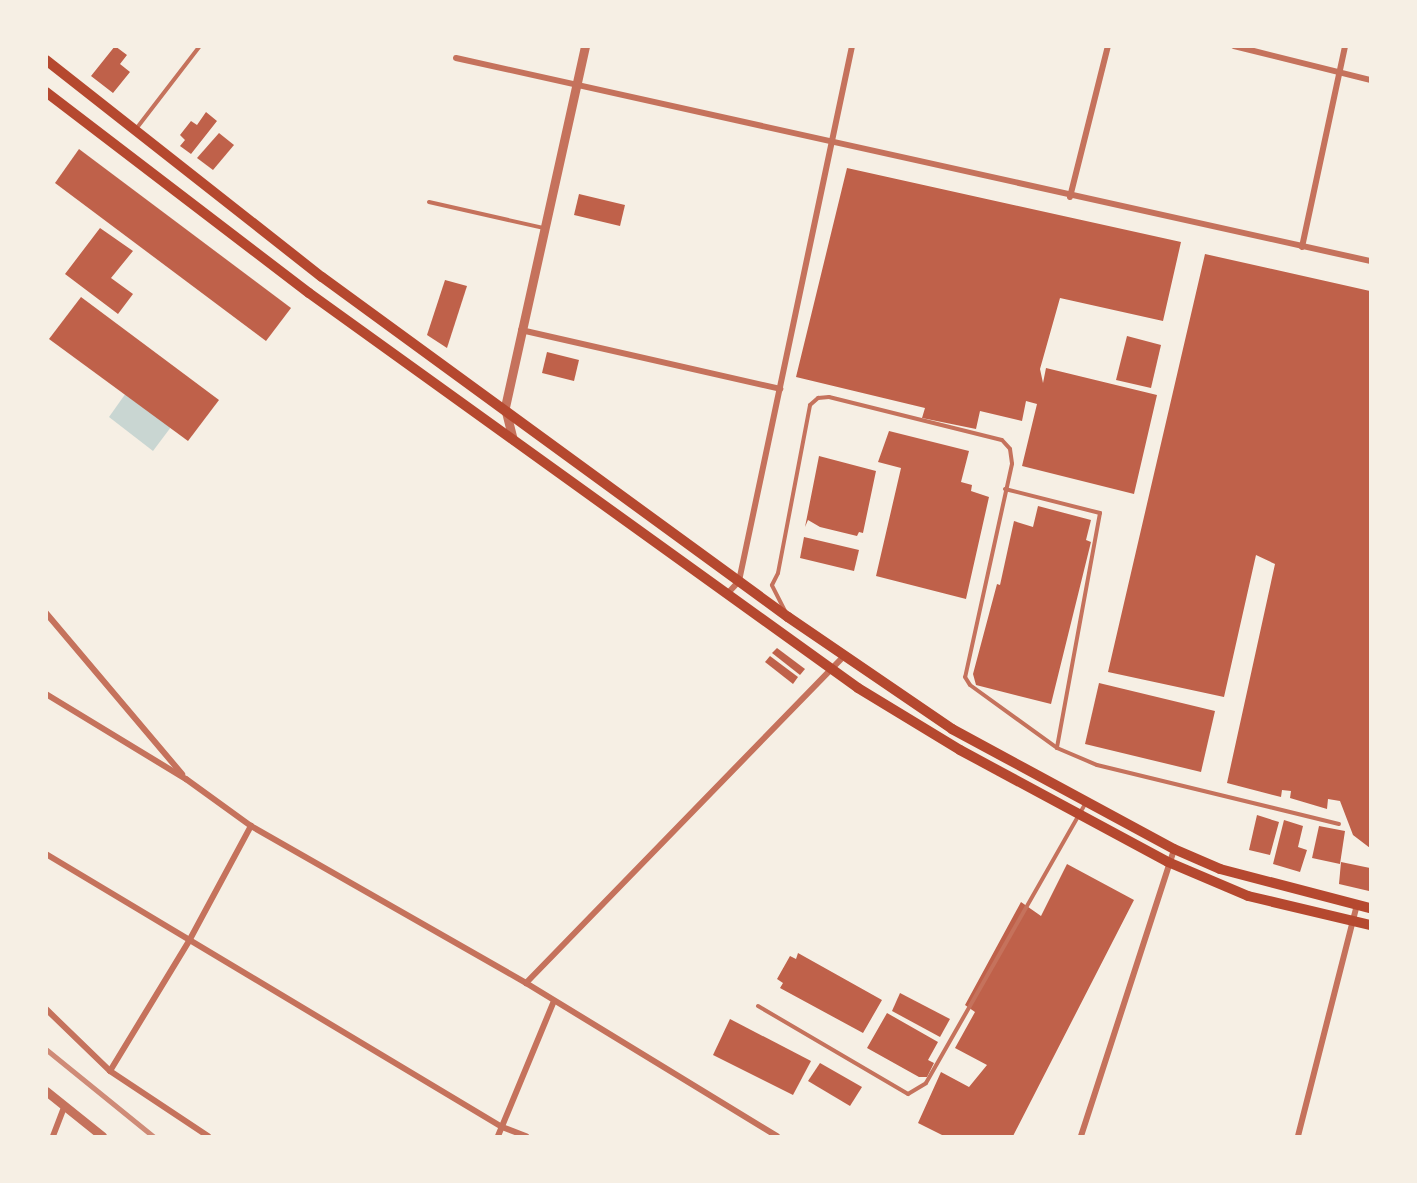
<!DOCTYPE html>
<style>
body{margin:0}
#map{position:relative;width:1417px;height:1183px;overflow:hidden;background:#f6efe4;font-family:"Public Sans",sans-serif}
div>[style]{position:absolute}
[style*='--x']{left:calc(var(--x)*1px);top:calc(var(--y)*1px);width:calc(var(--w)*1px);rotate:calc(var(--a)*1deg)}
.water>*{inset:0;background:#c9d6d2}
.building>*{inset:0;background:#bf614a}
.service>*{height:4px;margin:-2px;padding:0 2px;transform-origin:2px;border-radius:2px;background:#c5725c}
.minor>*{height:6px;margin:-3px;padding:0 3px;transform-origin:3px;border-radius:3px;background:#c5725c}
.tertiary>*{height:9px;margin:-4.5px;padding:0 4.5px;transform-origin:4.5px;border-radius:4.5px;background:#c5725c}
.secondary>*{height:10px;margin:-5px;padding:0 5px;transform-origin:5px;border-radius:5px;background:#b5482f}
.rail>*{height:4.5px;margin:-2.25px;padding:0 2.25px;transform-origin:2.25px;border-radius:2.25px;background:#cf8b77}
span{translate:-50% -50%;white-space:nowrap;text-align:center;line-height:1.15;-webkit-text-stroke:5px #f6efe4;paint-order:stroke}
.frame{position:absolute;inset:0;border:48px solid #f6efe4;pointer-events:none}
</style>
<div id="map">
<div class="water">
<div style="clip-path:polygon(126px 393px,171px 427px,153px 451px,109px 417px)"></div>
</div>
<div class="building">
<div style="clip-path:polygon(115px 46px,127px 55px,120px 64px,130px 72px,113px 93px,91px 76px)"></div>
<div style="clip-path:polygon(206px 112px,217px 121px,191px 154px,180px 146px,185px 140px,180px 135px,191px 121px,197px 125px)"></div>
<div style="clip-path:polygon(219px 133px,234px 145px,213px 170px,197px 158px)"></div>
<div style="clip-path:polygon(79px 149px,291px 308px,266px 341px,55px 183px)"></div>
<div style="clip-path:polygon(847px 168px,1181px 242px,1163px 321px,1060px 298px,1040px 369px,1043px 383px,1046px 368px,1157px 395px,1134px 494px,1022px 466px,1037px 404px,1026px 401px,1022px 421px,980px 411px,976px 429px,922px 418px,925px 408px,796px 377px)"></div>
<div style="clip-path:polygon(579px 194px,625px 205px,620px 226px,574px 215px)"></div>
<div style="clip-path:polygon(100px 228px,133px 251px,111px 278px,133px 294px,118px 314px,65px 274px)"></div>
<div style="clip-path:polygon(1205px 254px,1370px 291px,1370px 848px,1353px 835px,1340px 801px,1328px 799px,1327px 809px,1290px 798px,1291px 791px,1282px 790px,1281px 797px,1227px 783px,1275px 564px,1256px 555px,1224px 697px,1108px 672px)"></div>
<div style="clip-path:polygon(445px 280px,467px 286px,447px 348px,427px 335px)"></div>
<div style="clip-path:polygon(81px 297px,219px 400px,188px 441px,49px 339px)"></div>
<div style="clip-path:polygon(1127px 336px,1161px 345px,1151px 388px,1116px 380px)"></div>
<div style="clip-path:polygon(547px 352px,579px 360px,574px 381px,542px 373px)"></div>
<div style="clip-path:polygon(889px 431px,969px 451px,961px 482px,972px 485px,971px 491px,989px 497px,966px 599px,876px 576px,901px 468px,878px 462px)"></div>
<div style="clip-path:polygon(819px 456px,876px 471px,863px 533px,859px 532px,857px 536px,820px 527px,808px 520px,805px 527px)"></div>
<div style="clip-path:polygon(1038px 506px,1091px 520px,1086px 540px,1091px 542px,1051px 704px,976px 685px,973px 674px,997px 584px,1000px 585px,1014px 521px,1033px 527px)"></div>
<div style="clip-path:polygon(804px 537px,859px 550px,854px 571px,800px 558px)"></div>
<div style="clip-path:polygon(777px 648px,805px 669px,800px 675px,772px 653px)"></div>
<div style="clip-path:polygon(770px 656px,798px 677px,793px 684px,765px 662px)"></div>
<div style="clip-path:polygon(1099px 683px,1215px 711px,1201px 772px,1085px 744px)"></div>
<div style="clip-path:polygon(1257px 815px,1279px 822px,1270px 855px,1249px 850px)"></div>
<div style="clip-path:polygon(1284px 820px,1303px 826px,1298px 847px,1307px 850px,1300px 872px,1273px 864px)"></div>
<div style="clip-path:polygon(1319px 826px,1345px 831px,1340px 864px,1312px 858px)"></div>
<div style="clip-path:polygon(1341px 862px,1370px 868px,1369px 891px,1339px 884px)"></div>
<div style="clip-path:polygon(1067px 864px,1134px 900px,1013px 1136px,944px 1136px,918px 1123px,941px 1072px,969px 1087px,987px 1065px,955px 1048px,975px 1012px,965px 1005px,1021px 902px,1041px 916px)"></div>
<div style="clip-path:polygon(798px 953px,882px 1000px,863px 1033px,780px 988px,783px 983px,777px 979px,790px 956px,796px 959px)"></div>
<div style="clip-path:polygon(900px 993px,950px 1019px,940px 1037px,892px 1011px)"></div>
<div style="clip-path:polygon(887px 1013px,938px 1042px,928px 1060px,934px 1063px,927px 1077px,919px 1077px,867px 1048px)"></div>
<div style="clip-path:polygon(730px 1019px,811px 1061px,793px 1095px,713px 1055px)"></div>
<div style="clip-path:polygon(820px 1063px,862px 1087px,850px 1106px,808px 1081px)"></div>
</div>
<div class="service">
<div style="--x:136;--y:129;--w:105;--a:-52.4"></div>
<div style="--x:429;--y:202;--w:117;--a:12.8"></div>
<div style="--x:1005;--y:489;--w:98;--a:14.2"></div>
<div style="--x:1100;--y:513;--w:239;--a:100.4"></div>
<div style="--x:785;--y:611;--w:29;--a:-117"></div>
<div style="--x:772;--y:585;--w:13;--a:-63"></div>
<div style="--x:778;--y:573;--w:171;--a:-79.2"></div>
<div style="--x:810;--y:405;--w:11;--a:-41"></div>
<div style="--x:818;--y:398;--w:11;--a:-5"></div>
<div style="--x:829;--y:397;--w:178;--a:14"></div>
<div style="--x:1002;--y:440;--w:12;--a:48"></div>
<div style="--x:1010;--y:449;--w:15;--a:82"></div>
<div style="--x:1012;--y:464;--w:218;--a:102.4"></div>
<div style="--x:965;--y:677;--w:9;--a:58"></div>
<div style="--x:970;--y:685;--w:107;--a:35.9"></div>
<div style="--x:1057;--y:748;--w:43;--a:23"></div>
<div style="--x:1097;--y:765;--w:249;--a:13.7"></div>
<div style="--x:758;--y:1006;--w:174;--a:30.4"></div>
<div style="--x:908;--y:1094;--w:21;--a:-31"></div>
<div style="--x:926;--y:1083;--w:322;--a:-60.3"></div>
</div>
<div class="minor">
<div style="--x:1234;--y:46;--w:140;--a:14"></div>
<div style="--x:456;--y:58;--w:936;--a:12.52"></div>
<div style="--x:1070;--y:197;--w:156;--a:-75.9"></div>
<div style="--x:1302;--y:247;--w:206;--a:-77.9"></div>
<div style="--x:521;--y:330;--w:266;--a:12.8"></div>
<div style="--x:728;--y:593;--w:16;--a:-47"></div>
<div style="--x:739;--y:581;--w:547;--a:-78.07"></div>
<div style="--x:46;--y:613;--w:211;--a:49.8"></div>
<div style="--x:46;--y:694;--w:164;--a:31.3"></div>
<div style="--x:186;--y:779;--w:80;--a:35.9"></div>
<div style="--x:251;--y:826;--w:317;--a:29.7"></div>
<div style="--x:526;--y:983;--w:294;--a:31.4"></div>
<div style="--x:46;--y:854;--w:531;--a:30.91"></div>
<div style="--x:502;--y:1127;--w:26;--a:21"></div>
<div style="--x:526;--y:983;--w:456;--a:-45.8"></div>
<div style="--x:46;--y:1009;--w:89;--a:44.1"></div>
<div style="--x:110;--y:1071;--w:118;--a:33.6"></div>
<div style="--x:110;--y:1071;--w:152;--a:-58.7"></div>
<div style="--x:189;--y:941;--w:131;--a:-61.7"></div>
<div style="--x:53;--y:1136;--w:31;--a:-69"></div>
<div style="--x:498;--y:1136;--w:146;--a:-67.5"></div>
<div style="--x:1081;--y:1136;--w:302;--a:-72"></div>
<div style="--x:1298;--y:1136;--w:238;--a:-75.7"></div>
</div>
<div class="tertiary">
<div style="--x:513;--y:440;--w:34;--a:-104"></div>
<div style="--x:505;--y:407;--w:370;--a:-77.5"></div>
<div style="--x:46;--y:1091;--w:72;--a:38.8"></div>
</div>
<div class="secondary">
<div style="--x:46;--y:60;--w:351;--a:38.2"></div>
<div style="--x:322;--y:277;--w:577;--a:36.12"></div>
<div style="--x:788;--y:617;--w:199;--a:34.3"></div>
<div style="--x:952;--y:729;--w:252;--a:28.4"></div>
<div style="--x:1174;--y:849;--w:50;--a:23.5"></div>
<div style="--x:1220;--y:869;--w:155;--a:14.6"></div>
<div style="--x:46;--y:92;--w:331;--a:37.4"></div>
<div style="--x:309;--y:293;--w:676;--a:35.73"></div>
<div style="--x:858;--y:688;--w:119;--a:31.3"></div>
<div style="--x:960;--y:750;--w:236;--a:28.3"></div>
<div style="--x:1168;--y:862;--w:87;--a:23"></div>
<div style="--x:1248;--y:896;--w:125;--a:13.4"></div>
</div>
<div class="rail">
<div style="--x:46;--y:1049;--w:138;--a:39.1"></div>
</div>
<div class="frame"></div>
</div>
